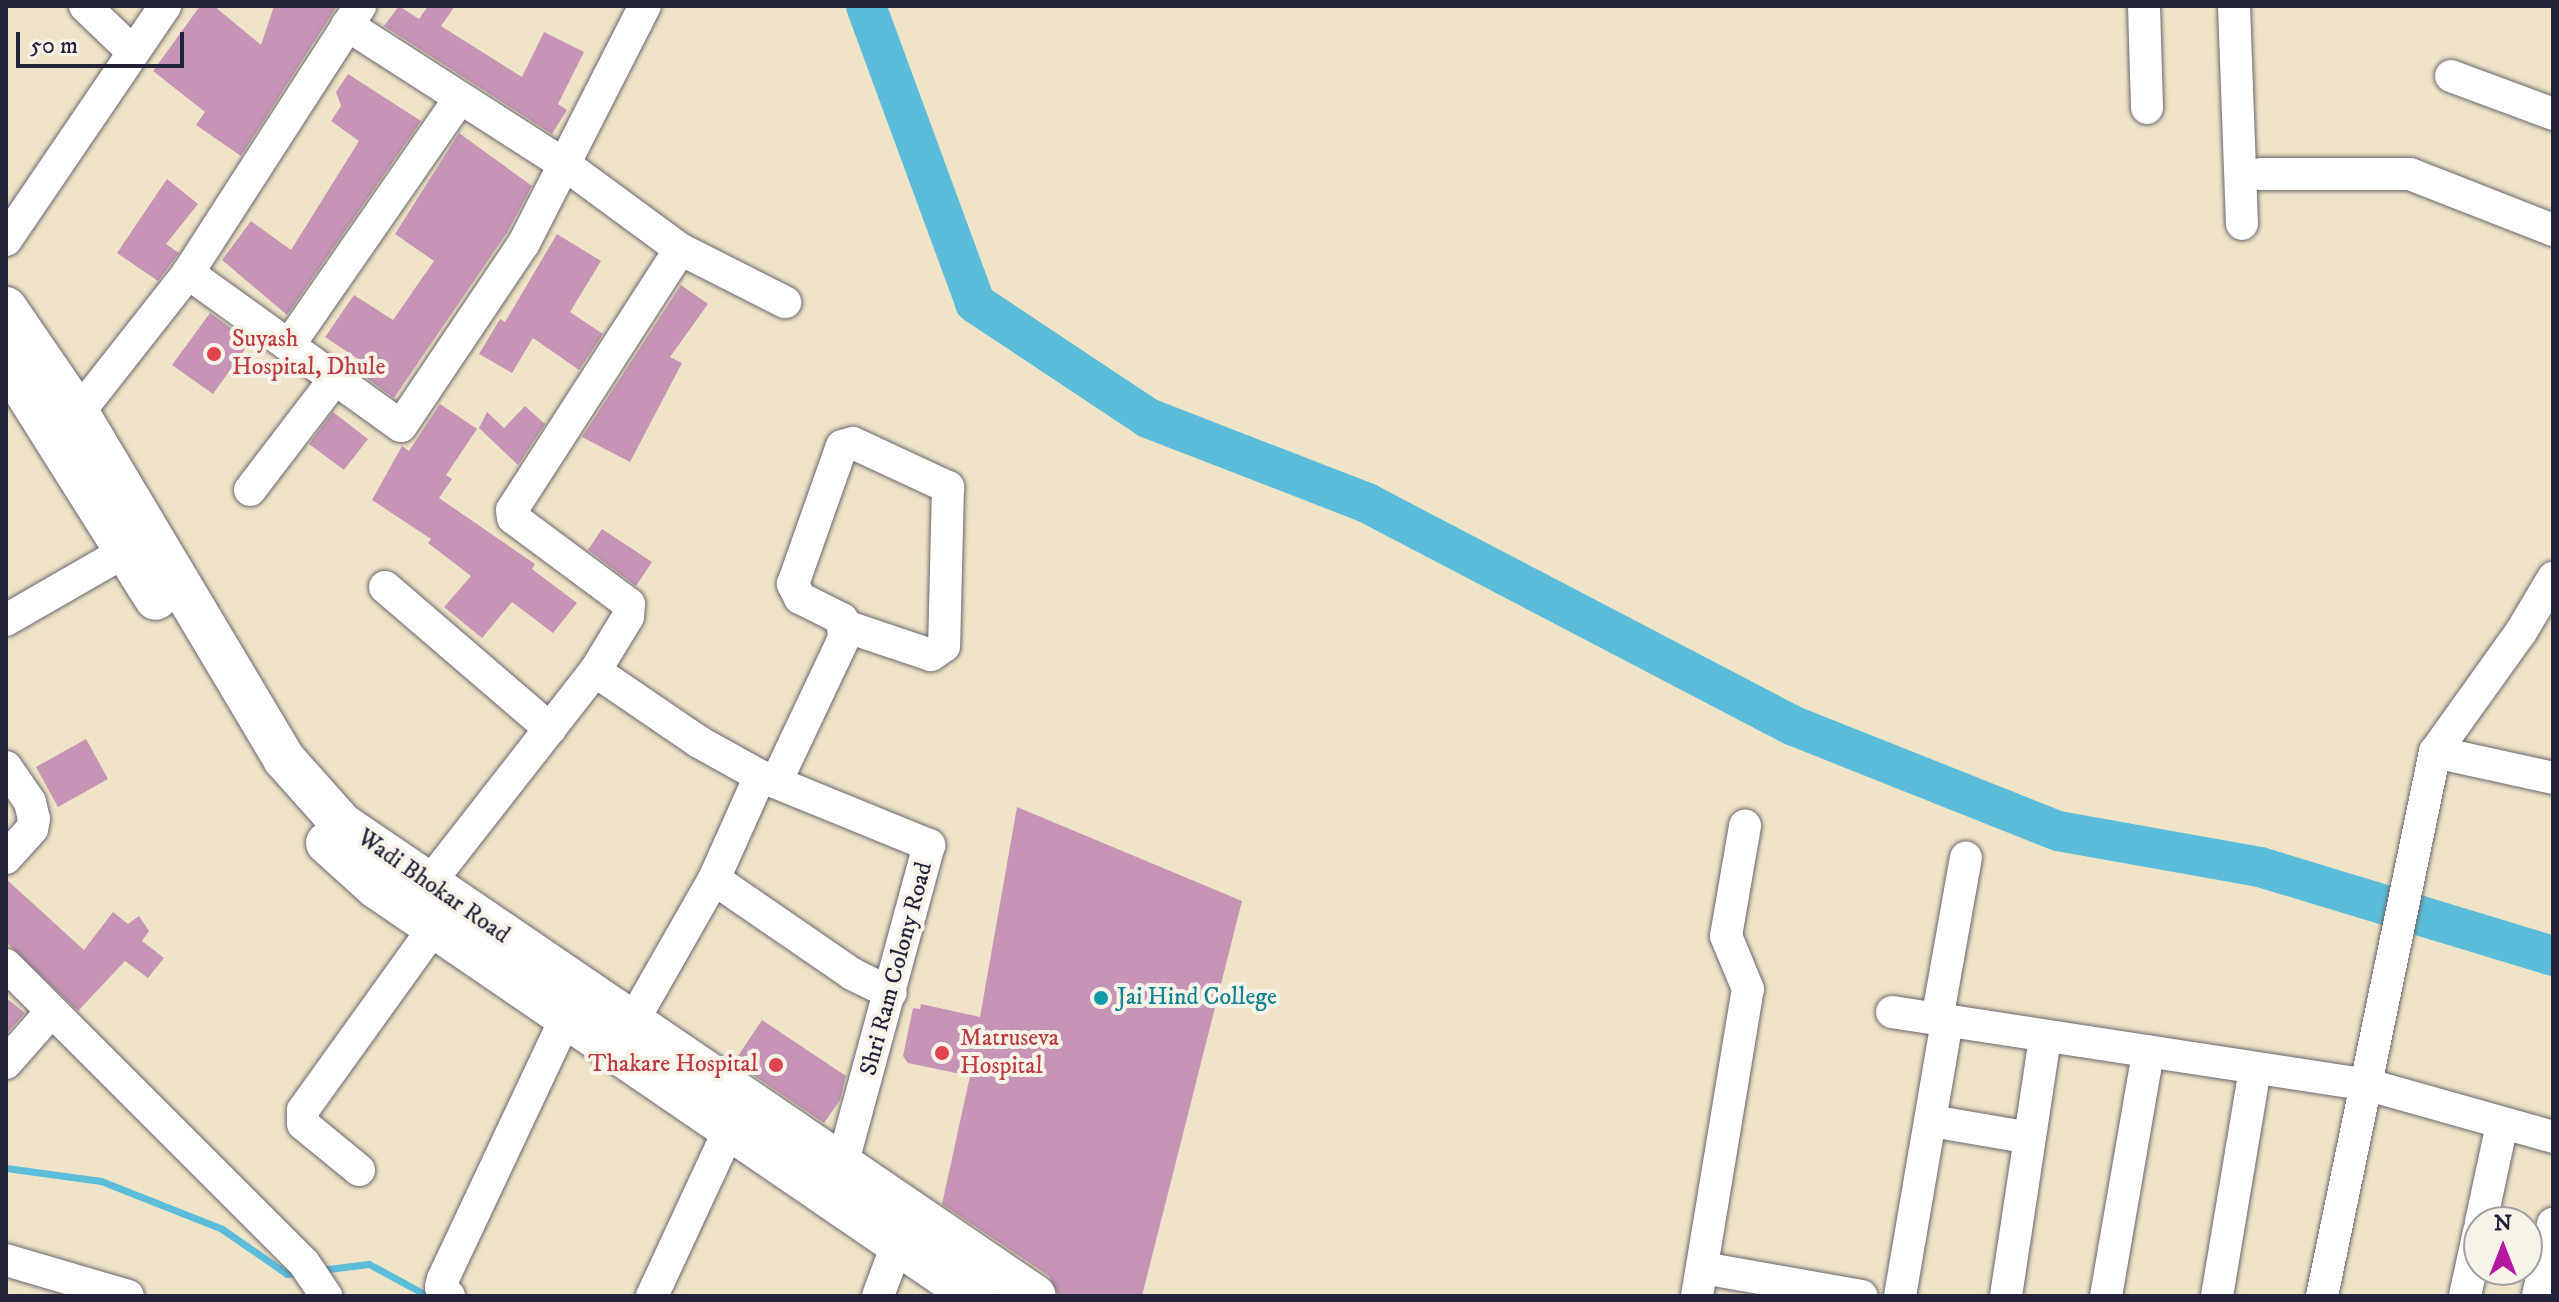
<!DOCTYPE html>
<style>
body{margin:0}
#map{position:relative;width:2559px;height:1302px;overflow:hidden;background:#f0e4c8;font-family:"IM FELL DW Pica",serif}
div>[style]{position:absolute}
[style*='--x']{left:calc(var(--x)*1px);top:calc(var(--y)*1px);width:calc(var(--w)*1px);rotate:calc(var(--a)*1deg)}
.stream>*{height:7px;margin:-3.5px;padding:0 3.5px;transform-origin:3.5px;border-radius:3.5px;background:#5bbdda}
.river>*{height:40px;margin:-20px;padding:0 20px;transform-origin:20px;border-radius:20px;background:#5bbdda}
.building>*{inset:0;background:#c695b6}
.roads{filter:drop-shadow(0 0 2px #6a666c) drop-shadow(0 0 2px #6a666c)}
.minor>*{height:32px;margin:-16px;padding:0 16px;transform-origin:16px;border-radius:16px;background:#fff}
.major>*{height:42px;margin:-21px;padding:0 21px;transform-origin:21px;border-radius:21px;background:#fff}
.dots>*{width:22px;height:22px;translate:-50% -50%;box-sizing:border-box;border:4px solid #f7f3e8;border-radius:50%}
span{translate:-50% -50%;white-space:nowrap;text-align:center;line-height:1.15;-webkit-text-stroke:8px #f7f3e8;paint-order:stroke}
.health-label{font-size:24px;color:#be3a42}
.left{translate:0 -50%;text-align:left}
.right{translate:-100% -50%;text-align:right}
.street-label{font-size:24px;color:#22223b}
.culture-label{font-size:24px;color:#0d838f}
.frame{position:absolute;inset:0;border:8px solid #22223b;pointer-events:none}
.north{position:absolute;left:2463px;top:1206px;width:80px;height:80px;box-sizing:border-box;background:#f7f3e8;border:2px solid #a29fa3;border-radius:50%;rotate:0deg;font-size:22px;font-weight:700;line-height:32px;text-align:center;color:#22223b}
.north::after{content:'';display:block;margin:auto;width:28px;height:36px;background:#b5179e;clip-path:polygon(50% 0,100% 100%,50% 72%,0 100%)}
.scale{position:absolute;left:16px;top:32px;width:168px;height:36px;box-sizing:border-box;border:4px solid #22223b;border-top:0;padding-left:10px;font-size:24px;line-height:28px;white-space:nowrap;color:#22223b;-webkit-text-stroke:6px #f7f3e8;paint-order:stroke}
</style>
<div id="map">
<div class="stream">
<div style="--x:6;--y:1168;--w:96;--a:7.8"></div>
<div style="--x:101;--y:1181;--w:130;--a:21.6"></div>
<div style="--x:222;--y:1229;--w:79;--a:34.7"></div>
<div style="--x:287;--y:1274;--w:12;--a:-5"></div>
<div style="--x:320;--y:1270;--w:49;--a:-7"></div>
<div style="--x:369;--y:1264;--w:67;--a:28.5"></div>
</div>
<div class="river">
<div style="--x:866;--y:6;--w:316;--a:69.8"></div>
<div style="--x:975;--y:303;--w:208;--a:33.6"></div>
<div style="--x:1148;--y:418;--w:235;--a:21.2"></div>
<div style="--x:1367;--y:503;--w:482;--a:27.6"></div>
<div style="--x:1794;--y:726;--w:284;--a:21.7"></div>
<div style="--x:2058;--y:831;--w:205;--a:10.1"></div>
<div style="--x:2260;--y:867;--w:306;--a:16.9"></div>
</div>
<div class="building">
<div style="clip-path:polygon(200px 6px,214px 6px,261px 45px,274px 6px,337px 6px,241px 156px,196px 125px,205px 112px,153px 71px)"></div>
<div style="clip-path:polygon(399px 6px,419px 19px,428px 6px,455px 6px,441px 26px,522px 77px,544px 32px,584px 52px,558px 104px,567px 110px,552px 134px,384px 26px)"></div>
<div style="clip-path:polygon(348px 74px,421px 121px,287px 315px,222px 260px,251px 221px,291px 250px,359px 141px,331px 121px,341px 106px,336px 92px)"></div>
<div style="clip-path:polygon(459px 133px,532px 186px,508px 231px,394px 398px,361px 374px,367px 365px,325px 337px,354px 295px,393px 320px,434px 261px,395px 234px)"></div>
<div style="clip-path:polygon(167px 179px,198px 204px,166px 244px,179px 253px,158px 281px,117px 253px)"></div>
<div style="clip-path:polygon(557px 234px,601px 261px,570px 312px,603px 334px,579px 370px,533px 338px,512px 373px,479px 354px,500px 319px,505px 322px)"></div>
<div style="clip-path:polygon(681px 285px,708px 304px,670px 357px,682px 363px,630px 462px,582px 437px)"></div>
<div style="clip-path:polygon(210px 313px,250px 342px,213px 394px,172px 365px)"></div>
<div style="clip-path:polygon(440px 404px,477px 429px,446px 475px,452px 479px,439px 498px,535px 564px,532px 569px,577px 603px,553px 633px,512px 602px,482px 638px,444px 607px,471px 576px,428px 543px,431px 539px,372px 500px,402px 446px,409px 451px)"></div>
<div style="clip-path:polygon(525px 406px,545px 424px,518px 465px,479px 428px,487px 412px,504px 428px)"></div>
<div style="clip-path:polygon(333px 412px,368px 439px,344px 470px,309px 444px)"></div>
<div style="clip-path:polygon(602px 529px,652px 562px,636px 586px,588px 550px)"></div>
<div style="clip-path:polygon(86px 739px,108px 779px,58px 807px,36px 767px)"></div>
<div style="clip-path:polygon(1017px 807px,1242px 901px,1142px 1296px,1059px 1296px,1049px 1276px,942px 1204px,970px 1076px,908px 1063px,903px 1056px,913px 1008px,920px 1009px,921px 1004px,980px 1017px)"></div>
<div style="clip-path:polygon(6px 879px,84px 950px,113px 912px,128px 924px,139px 916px,149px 931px,142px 941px,164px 958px,148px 978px,125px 961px,78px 1011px,6px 942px)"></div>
<div style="clip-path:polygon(6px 998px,25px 1013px,6px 1034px)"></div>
<div style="clip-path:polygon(762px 1020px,846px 1076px,840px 1100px,824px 1123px,734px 1062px)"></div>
</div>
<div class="roads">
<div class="minor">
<div style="--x:85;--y:6;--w:66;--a:43.8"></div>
<div style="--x:2144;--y:6;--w:102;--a:88.3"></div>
<div style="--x:2234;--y:6;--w:218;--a:87.9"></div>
<div style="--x:347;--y:25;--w:261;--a:32.7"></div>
<div style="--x:567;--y:166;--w:140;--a:36.3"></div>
<div style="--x:680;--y:249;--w:118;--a:26.8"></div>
<div style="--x:2451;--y:76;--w:109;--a:20.4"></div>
<div style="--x:2261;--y:174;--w:149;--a:0"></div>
<div style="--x:2410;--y:174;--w:154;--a:21.4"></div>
<div style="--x:6;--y:240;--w:283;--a:-55.8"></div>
<div style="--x:188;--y:273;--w:262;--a:35.7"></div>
<div style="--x:401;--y:426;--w:220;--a:-56.1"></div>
<div style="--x:524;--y:243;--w:266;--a:-63"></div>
<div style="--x:289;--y:345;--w:300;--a:-55.3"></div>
<div style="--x:78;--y:413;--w:178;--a:-51.8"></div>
<div style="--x:188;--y:273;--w:318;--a:-57.2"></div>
<div style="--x:250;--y:490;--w:140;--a:-52.6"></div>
<div style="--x:385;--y:587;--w:218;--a:40.7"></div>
<div style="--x:6;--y:620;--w:138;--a:-29.9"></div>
<div style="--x:595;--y:671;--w:63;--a:-58.6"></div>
<div style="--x:628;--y:617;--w:13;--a:-86"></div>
<div style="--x:629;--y:604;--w:144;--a:-143.4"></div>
<div style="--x:513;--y:518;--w:8;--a:-97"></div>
<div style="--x:512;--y:510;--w:310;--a:-57.2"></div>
<div style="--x:2435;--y:752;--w:121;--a:12.4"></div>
<div style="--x:6;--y:767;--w:42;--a:55.6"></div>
<div style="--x:30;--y:802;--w:17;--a:77"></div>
<div style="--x:34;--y:819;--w:10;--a:101"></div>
<div style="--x:32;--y:829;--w:39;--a:132"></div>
<div style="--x:776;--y:782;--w:159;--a:-64.7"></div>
<div style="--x:844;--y:638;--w:19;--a:-96"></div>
<div style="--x:842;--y:619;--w:47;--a:-153.4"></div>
<div style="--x:800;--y:598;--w:16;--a:-117"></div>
<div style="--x:793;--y:584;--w:146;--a:-70.5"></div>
<div style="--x:842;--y:446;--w:11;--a:-15"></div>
<div style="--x:853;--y:443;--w:105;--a:24.9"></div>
<div style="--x:948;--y:487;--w:159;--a:91.4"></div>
<div style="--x:944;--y:646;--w:16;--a:145"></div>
<div style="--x:931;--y:655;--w:91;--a:-161.4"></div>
<div style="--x:714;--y:879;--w:168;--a:34.5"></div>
<div style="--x:852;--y:974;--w:43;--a:26"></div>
<div style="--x:416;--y:900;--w:291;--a:-52"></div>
<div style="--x:595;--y:671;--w:126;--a:34.3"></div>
<div style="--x:699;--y:742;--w:70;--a:29.1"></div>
<div style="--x:6;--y:965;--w:421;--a:45"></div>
<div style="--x:304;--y:1263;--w:40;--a:56"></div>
<div style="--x:1892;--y:1012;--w:478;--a:8.7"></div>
<div style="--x:2365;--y:1084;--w:195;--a:15.7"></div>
<div style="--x:1937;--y:1020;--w:165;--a:-79.9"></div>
<div style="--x:621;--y:1042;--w:188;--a:-60.3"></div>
<div style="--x:714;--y:879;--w:113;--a:-65.9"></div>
<div style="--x:760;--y:776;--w:183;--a:22.2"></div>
<div style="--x:929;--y:845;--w:350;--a:105.2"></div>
<div style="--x:6;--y:1063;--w:68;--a:-48.6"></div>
<div style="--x:1931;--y:1121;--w:100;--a:9.7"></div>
<div style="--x:359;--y:1170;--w:72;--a:-140.6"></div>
<div style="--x:303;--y:1124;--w:14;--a:-90"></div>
<div style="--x:303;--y:1110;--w:226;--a:-54.3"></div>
<div style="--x:2481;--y:1222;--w:100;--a:-77.9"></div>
<div style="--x:6;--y:1260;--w:127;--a:16.4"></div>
<div style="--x:1703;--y:1268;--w:161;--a:10"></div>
<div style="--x:449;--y:1296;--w:12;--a:-132"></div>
<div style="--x:441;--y:1287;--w:8;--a:-76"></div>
<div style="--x:443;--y:1279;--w:289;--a:-64.8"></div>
<div style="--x:652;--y:1296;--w:183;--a:-65.1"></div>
<div style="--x:878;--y:1296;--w:58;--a:-69.7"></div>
<div style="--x:1697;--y:1296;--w:311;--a:-80.6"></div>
<div style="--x:1748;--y:989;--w:57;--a:-112.5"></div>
<div style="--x:1726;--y:936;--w:112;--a:-80.2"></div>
<div style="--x:1900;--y:1296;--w:278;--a:-80.3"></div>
<div style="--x:2006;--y:1296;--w:262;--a:-81.4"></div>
<div style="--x:2106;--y:1296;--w:248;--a:-80.2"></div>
<div style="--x:2217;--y:1296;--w:231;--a:-80.5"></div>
<div style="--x:2322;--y:1296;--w:556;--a:-78.27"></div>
<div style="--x:2435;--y:752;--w:148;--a:-54.4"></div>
<div style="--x:2521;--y:632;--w:63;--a:-59.3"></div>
<div style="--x:2465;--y:1296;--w:66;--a:-77.8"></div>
<div style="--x:2538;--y:1296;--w:74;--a:-78.2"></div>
</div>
<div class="major">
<div style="--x:6;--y:308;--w:127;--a:55.6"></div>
<div style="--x:78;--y:413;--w:403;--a:59.2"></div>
<div style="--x:284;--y:759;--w:87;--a:48.3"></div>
<div style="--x:342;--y:824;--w:838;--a:34.26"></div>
<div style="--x:6;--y:361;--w:281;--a:57.8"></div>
<div style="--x:327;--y:843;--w:67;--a:42"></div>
<div style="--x:377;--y:888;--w:723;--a:34.35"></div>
</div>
</div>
<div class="dots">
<div style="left:214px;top:354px;background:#e0444e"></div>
<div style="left:1101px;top:998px;background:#0f9aa8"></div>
<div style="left:942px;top:1053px;background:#e0444e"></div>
<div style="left:776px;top:1065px;background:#e0444e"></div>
</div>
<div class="health-label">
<span class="left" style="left:232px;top:354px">Suyash<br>Hospital, Dhule</span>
<span class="left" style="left:960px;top:1053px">Matruseva<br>Hospital</span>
<span class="right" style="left:758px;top:1065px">Thakare Hospital</span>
</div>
<div class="street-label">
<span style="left:433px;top:887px;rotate:35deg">Wadi Bhokar Road</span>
<span style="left:897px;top:969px;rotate:-75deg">Shri Ram Colony Road</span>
</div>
<div class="culture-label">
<span class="left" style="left:1117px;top:998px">Jai Hind College</span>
</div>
<div class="frame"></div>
<div class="north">N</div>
<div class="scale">50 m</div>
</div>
